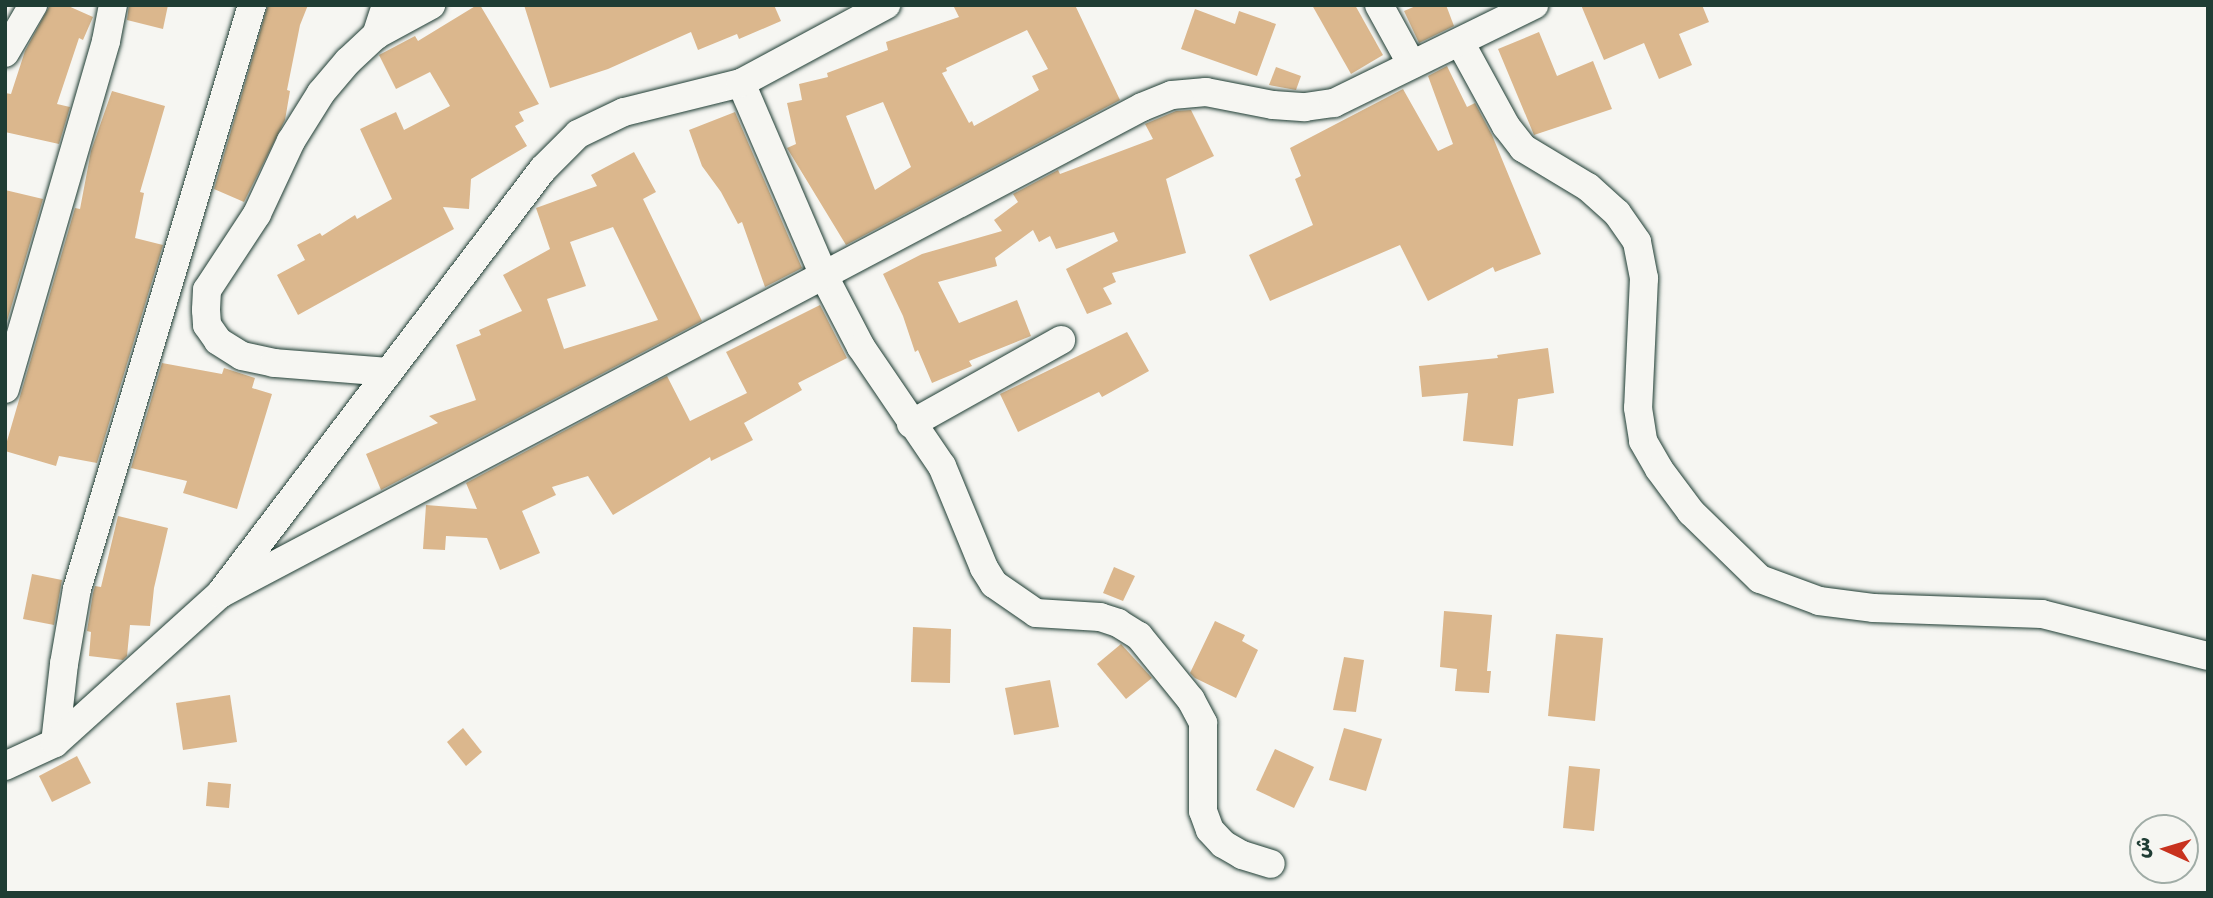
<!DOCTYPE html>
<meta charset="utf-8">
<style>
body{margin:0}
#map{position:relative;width:2213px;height:898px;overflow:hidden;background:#f6f6f2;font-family:"Indie Flower","Playpen Sans Arabic",sans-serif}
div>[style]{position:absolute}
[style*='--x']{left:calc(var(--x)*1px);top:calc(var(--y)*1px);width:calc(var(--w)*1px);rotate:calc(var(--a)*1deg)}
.building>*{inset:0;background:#dbb78d}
.roads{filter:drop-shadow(0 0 2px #1f3d34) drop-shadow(0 0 2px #1f3d34)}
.street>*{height:28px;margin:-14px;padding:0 14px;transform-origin:14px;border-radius:14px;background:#f6f6f2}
span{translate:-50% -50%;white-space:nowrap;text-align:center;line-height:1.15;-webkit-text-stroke:6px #f6f6f2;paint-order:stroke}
.frame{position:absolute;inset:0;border:7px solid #1f3d34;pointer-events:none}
.north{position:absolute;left:2129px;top:814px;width:70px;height:70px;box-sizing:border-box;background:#f6f6f2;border:2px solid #a0aca6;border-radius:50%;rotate:274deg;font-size:19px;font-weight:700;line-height:28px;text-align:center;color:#1f3d34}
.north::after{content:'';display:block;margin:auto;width:24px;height:32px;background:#c8321e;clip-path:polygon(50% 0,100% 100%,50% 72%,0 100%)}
</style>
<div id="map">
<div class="building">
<div style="clip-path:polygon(50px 5px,66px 5px,93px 17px,83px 40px,79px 38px,57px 104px,70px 107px,59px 144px,5px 132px,5px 93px,11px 94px,25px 51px)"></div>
<div style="clip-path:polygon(129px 5px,168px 5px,163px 29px,127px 20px)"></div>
<div style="clip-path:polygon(268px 5px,308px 5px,300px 25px,287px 90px,290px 91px,285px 120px,244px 202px,214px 189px)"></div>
<div style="clip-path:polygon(477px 5px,480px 5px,539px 104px,519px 112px,524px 121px,515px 126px,527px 146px,471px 179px,469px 209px,443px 207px,454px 229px,298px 315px,277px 275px,305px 260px,297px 245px,320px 233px,322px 236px,355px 215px,357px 219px,392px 199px,360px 129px,396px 112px,404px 130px,450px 106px,430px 72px,396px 89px,379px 55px,415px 36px,418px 41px)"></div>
<div style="clip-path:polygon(524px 5px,774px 5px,781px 21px,739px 39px,737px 34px,698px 50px,691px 32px,608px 69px,550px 88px)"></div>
<div style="clip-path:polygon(evenodd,953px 5px,1075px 5px,1120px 100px,846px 245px,787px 148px,796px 144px,787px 103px,802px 100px,799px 84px,828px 77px,827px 73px,888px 50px,886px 42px,959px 17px,953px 5px,1027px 30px,1048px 69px,1032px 76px,1039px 90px,974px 126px,972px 121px,969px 123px,942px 73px,947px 71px,946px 68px,1027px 30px,953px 5px,883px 102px,911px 167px,875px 190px,846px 116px,883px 102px)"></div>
<div style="clip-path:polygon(1312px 5px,1355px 5px,1383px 55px,1351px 74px)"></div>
<div style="clip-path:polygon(1418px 5px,1446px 5px,1454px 26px,1419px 43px,1404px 11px)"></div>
<div style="clip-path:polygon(1581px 5px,1702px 5px,1709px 22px,1679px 34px,1692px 65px,1659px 79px,1644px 43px,1604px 60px)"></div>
<div style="clip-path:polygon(1195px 9px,1235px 24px,1239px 11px,1276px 24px,1257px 76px,1181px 49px)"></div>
<div style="clip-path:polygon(1539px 32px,1557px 76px,1593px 61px,1612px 109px,1534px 135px,1498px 49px)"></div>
<div style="clip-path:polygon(1447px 66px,1467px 107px,1475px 103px,1492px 135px,1541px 254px,1495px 272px,1493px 267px,1428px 301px,1400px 245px,1270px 301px,1249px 255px,1313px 225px,1295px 179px,1301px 176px,1290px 148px,1403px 89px,1438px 151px,1453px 144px,1428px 76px)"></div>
<div style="clip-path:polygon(1276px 67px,1301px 76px,1296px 90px,1269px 85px)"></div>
<div style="clip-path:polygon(112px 91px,165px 106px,140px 192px,144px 193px,135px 238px,163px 245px,97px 463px,59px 456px,56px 466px,5px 451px,5px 448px,75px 208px,80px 209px,91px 151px)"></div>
<div style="clip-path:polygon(1191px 110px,1214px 156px,1166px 179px,1186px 253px,1112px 273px,1116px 282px,1103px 288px,1112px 304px,1087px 314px,1066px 269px,1118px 241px,1114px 232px,1056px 249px,1050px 236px,1039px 242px,1033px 230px,995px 258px,997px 266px,938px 282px,959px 323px,1017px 300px,1031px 336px,969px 361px,972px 366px,932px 383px,918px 350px,915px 352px,903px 316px,883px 274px,922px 254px,1002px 231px,994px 220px,1018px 202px,1013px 194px,1058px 170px,1060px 174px,1153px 139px,1145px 124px,1176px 111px)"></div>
<div style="clip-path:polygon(735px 112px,802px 268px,765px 287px,742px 222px,738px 224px,721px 192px,702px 166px,689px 130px)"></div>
<div style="clip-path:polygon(evenodd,634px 152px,656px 192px,643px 199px,702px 321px,381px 490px,366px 454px,438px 423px,429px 416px,476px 400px,456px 345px,481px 335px,479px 330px,522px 311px,503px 275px,550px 249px,536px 208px,597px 186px,591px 175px,634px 152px,613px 227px,658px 320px,564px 349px,547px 299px,586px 286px,570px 242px,613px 227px)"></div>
<div style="clip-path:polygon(5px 190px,43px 199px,5px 328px)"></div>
<div style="clip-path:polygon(820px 305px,847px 358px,798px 383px,802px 390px,744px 423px,753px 440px,711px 461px,710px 457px,613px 515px,588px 476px,552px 487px,556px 495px,522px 511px,540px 553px,500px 570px,487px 538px,446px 536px,445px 550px,423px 549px,426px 505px,477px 509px,466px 483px,667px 376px,690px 421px,747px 393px,726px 352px)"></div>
<div style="clip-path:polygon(1127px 332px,1149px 371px,1102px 397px,1099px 392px,1018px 432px,1000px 394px)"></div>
<div style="clip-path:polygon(1548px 348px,1554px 393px,1518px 399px,1513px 446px,1463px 441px,1468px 393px,1422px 397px,1419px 366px,1498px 358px,1497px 355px)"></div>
<div style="clip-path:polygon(162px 363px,222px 374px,224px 368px,255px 378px,252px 388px,272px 394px,237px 509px,183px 493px,187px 481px,131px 468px)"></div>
<div style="clip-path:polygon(118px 516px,168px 528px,154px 588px,150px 626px,130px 625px,127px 656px,123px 660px,89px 656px,91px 632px,87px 631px,93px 593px,95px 586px,101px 587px)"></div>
<div style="clip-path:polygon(1114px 567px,1135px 576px,1123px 601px,1103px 593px)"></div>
<div style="clip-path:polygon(32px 574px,62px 580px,54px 625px,23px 619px)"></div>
<div style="clip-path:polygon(1444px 611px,1492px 615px,1487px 671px,1491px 671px,1489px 693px,1455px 691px,1457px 669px,1440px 667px)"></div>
<div style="clip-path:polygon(1215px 621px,1245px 635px,1242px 641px,1258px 650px,1236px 698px,1195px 678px,1190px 673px)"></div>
<div style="clip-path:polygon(913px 627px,951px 629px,950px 683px,911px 682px)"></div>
<div style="clip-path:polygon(1556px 634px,1603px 638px,1595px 721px,1548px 716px)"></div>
<div style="clip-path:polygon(1121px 644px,1152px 678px,1126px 699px,1097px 664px)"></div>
<div style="clip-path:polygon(1344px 657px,1364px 660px,1356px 712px,1333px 710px)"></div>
<div style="clip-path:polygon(1050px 680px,1059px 727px,1014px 735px,1005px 688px)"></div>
<div style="clip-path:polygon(230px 695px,237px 742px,183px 750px,176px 703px)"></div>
<div style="clip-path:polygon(463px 728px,482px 752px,466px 766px,447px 742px)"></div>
<div style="clip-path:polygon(1344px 728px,1382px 739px,1366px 791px,1329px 780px)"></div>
<div style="clip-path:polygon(1275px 749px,1314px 767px,1294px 808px,1256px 790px)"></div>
<div style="clip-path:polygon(77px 756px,91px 783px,52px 802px,39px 776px)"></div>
<div style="clip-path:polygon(1569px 766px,1600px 769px,1594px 831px,1563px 828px)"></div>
<div style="clip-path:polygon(208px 782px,231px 784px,229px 808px,206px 806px)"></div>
</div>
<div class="roads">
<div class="street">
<div style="--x:386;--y:5;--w:32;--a:108"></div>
<div style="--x:376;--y:35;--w:63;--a:-28.6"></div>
<div style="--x:1379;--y:5;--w:68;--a:61.2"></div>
<div style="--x:376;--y:35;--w:38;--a:137"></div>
<div style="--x:348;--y:61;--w:42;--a:130.2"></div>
<div style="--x:321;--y:93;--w:57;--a:122"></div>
<div style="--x:291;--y:141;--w:81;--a:115"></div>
<div style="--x:257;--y:214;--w:91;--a:123.3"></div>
<div style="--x:207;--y:290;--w:20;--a:93"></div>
<div style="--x:206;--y:310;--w:15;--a:86"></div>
<div style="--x:207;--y:325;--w:19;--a:55"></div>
<div style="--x:218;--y:341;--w:28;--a:32"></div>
<div style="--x:242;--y:356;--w:33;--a:12"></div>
<div style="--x:274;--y:363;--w:114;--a:4.5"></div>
<div style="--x:1460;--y:42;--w:96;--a:61.3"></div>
<div style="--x:1506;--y:126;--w:28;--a:52"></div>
<div style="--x:1523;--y:148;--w:76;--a:31"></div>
<div style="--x:1588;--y:187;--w:39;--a:42"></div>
<div style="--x:1617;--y:213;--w:35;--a:55"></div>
<div style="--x:1637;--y:242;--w:37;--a:79"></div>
<div style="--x:1644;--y:278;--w:130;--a:92.6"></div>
<div style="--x:1638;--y:408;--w:33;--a:81"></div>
<div style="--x:1643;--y:441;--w:32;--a:60"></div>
<div style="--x:1659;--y:469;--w:54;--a:53.3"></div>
<div style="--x:1691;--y:512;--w:96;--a:44.2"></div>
<div style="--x:1760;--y:579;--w:63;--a:20.4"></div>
<div style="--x:1819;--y:601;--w:54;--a:7.4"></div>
<div style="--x:1873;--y:608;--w:169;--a:2"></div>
<div style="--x:2042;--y:614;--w:171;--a:14.2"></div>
<div style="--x:5;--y:53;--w:56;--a:-59.7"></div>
<div style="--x:741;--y:83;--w:210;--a:66.7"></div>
<div style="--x:824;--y:276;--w:80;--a:62.5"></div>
<div style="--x:861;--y:347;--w:144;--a:55.8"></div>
<div style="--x:942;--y:466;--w:110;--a:67.6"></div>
<div style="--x:984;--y:568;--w:19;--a:58"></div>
<div style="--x:994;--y:584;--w:51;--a:34.6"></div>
<div style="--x:1036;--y:613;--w:64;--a:3.6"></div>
<div style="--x:1100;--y:617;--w:19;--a:18"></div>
<div style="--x:1118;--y:623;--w:25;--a:32"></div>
<div style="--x:1139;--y:636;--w:82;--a:50.9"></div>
<div style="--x:1191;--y:700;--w:26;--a:62"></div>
<div style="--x:1203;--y:723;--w:88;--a:90"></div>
<div style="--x:1203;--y:811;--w:20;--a:70"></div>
<div style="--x:1210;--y:830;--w:19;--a:47"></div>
<div style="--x:1223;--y:844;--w:22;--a:30"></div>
<div style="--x:1242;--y:855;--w:30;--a:17"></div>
<div style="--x:5;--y:389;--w:362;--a:-73.8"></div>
<div style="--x:106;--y:41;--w:37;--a:-79"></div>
<div style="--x:911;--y:424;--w:172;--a:-29.2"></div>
<div style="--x:220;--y:594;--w:1043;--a:-27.84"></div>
<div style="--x:1142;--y:107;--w:32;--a:-22"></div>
<div style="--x:1172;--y:95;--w:34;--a:-5"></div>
<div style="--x:1206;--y:92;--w:68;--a:11"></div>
<div style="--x:1273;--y:105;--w:32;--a:4"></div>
<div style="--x:1305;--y:107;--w:29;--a:-8"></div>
<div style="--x:1334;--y:103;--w:223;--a:-26.1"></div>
<div style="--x:55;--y:743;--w:80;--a:-83.5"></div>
<div style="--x:64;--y:664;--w:76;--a:-80.2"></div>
<div style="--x:77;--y:589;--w:610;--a:-73.32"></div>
<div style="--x:5;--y:766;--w:55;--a:-24.7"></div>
<div style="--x:55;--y:743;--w:222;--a:-42.1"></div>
<div style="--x:220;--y:594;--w:534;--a:-52.77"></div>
<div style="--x:543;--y:169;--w:49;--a:-45"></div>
<div style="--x:578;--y:134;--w:51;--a:-25.6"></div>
<div style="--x:624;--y:112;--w:121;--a:-13.9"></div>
<div style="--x:741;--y:83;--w:165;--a:-28.3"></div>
</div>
</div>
<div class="frame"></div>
<div class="north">ش</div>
</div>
